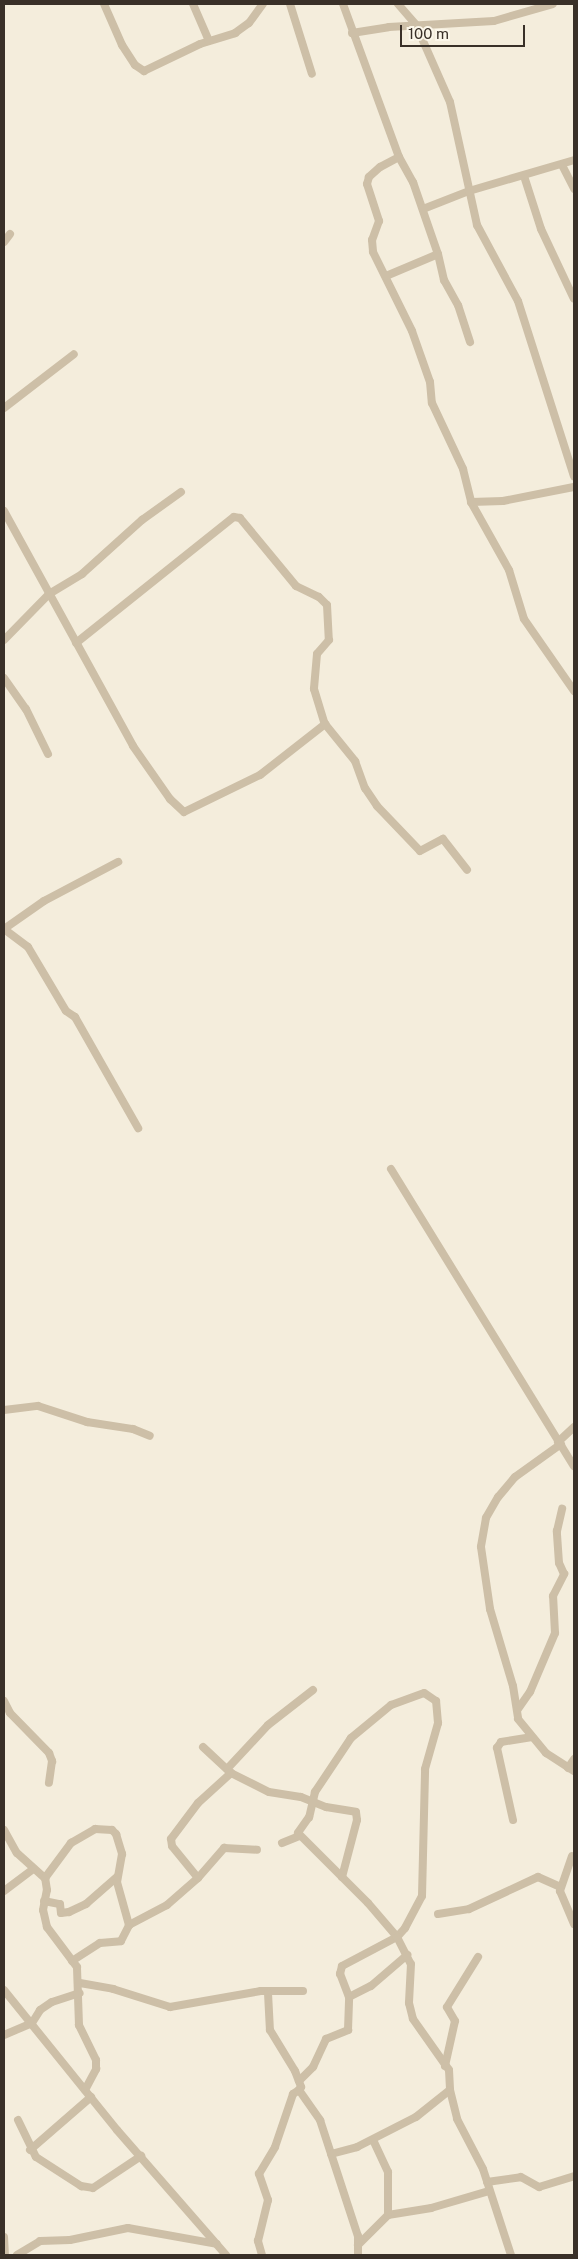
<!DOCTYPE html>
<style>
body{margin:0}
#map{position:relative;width:578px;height:2259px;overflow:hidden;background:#f4eddc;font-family:"Public Sans",sans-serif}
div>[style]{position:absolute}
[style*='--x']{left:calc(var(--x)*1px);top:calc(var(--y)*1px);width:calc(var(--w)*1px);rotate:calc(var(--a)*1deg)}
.minor>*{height:8px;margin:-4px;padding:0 4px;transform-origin:4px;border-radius:4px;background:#cdbfa7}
span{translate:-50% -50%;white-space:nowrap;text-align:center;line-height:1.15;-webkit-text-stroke:4px #fbf6e9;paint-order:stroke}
.frame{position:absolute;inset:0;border:5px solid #393028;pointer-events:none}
.scale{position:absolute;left:400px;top:25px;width:125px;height:22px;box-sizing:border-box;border:2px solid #393028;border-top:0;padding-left:6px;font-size:15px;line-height:18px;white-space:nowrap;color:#393028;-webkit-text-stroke:4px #fbf6e9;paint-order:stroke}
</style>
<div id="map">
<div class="minor">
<div style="--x:104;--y:4;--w:45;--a:66.3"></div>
<div style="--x:122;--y:45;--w:24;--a:57"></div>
<div style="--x:135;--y:65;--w:11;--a:34"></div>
<div style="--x:144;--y:71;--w:62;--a:-25.7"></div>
<div style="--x:200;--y:44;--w:37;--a:-17"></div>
<div style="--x:235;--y:33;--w:17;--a:-36"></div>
<div style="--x:249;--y:23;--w:24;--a:-54"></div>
<div style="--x:193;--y:4;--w:40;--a:66.6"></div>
<div style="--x:290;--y:4;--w:73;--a:72.6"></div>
<div style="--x:343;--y:4;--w:163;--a:69.9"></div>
<div style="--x:399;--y:157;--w:29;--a:61"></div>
<div style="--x:413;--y:182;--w:76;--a:70.9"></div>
<div style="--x:438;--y:254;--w:27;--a:77"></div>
<div style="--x:444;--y:280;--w:29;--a:61"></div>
<div style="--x:458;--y:305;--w:39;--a:72"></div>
<div style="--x:398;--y:4;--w:28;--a:49"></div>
<div style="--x:416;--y:25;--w:84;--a:66.2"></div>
<div style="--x:450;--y:102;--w:126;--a:77.6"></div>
<div style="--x:477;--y:225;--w:86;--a:61.7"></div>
<div style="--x:518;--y:301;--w:184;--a:72.3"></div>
<div style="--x:352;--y:33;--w:37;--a:-9"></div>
<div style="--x:389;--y:27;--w:105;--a:-3.3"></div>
<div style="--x:494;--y:21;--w:61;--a:-16.1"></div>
<div style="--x:399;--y:157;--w:21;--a:152"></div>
<div style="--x:380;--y:167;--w:15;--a:138"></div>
<div style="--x:369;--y:177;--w:7;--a:106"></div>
<div style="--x:367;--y:184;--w:39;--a:72"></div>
<div style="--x:379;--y:221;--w:20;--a:110"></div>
<div style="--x:372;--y:240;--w:12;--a:85"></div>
<div style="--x:373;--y:252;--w:88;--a:63.7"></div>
<div style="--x:412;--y:331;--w:54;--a:70.6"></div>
<div style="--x:430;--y:382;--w:21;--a:85"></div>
<div style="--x:432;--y:403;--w:73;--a:64.8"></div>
<div style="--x:463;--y:469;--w:34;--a:76"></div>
<div style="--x:471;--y:502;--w:78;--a:60.8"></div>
<div style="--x:509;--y:570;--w:51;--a:73"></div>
<div style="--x:524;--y:619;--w:88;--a:55.2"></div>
<div style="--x:562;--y:165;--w:27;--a:63"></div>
<div style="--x:524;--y:176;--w:56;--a:72.2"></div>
<div style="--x:541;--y:229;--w:77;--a:64.8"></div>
<div style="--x:423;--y:209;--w:49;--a:-21.4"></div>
<div style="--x:469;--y:191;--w:109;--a:-16.4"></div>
<div style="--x:4;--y:242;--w:10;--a:-53"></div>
<div style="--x:386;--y:276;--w:56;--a:-22.9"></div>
<div style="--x:4;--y:408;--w:88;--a:-37.6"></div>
<div style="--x:471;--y:502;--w:32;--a:-2"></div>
<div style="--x:503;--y:501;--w:72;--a:-11.2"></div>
<div style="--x:4;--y:511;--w:268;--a:61.2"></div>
<div style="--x:133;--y:746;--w:65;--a:55.1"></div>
<div style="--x:170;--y:799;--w:19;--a:43"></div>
<div style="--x:184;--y:812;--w:85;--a:-26"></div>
<div style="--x:260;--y:775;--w:83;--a:-38.1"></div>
<div style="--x:4;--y:640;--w:64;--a:-45.6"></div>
<div style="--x:49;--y:594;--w:39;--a:-31"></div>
<div style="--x:82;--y:574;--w:81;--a:-42"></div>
<div style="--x:142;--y:520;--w:48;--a:-35.7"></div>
<div style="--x:76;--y:643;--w:202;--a:-38.6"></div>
<div style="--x:234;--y:517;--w:6;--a:9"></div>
<div style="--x:240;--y:518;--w:88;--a:50.5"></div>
<div style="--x:296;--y:586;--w:25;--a:26"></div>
<div style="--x:319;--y:597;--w:11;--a:45"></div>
<div style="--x:327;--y:605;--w:35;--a:87"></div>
<div style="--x:329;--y:640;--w:18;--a:131"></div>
<div style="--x:317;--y:654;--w:35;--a:95"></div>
<div style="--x:314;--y:689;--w:37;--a:73"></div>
<div style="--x:325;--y:724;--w:48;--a:51"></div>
<div style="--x:355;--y:761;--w:29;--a:70"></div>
<div style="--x:365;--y:788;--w:22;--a:56"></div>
<div style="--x:377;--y:806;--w:62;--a:46.3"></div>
<div style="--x:420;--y:851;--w:26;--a:-28"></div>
<div style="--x:443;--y:839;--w:39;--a:52"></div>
<div style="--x:4;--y:678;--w:38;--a:55"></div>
<div style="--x:26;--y:709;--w:50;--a:63.9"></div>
<div style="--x:4;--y:929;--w:30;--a:37"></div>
<div style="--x:28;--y:947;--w:74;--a:59.3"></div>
<div style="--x:66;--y:1011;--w:11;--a:34"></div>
<div style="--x:75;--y:1017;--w:128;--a:60.4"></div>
<div style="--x:4;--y:929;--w:49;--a:-35"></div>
<div style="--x:44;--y:901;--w:84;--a:-27.8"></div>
<div style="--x:391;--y:1169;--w:349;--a:58.4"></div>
<div style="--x:4;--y:1410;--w:34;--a:-7"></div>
<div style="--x:38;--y:1406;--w:52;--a:18.1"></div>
<div style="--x:87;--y:1422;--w:47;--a:8.7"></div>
<div style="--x:133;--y:1429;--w:18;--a:22"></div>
<div style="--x:558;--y:1442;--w:22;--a:-43"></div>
<div style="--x:561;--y:1444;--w:57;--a:144.3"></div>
<div style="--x:515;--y:1477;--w:26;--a:130"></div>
<div style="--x:498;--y:1497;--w:24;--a:120"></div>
<div style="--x:486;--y:1518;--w:29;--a:100"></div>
<div style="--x:481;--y:1547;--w:63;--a:81.7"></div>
<div style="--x:490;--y:1609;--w:80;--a:73.4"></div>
<div style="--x:513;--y:1686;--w:33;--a:81"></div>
<div style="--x:518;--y:1719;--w:44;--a:50.5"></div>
<div style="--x:546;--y:1753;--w:33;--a:33"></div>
<div style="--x:4;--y:1701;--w:13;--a:63"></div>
<div style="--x:10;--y:1713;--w:56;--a:45.7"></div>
<div style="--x:49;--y:1753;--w:9;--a:69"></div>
<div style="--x:52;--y:1761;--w:22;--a:98"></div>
<div style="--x:518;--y:1709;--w:21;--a:-55"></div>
<div style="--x:530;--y:1692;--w:64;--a:-67"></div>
<div style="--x:555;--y:1633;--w:37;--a:-93"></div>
<div style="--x:553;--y:1596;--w:25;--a:-63"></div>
<div style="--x:564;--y:1574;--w:12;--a:-114"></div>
<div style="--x:559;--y:1563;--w:32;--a:-94"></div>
<div style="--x:557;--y:1531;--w:23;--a:-77"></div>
<div style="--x:203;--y:1747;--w:38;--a:43"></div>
<div style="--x:231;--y:1773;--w:42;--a:26.6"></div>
<div style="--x:269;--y:1792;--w:32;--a:9"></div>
<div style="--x:301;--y:1797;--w:27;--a:22"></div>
<div style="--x:326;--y:1807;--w:30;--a:9"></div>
<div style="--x:356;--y:1812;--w:8;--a:83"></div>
<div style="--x:357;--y:1820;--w:59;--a:104.7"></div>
<div style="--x:568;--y:1768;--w:11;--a:-56"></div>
<div style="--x:227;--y:1769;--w:60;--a:-47"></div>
<div style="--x:268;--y:1725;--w:57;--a:-37.9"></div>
<div style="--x:513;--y:1820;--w:74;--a:-102.5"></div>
<div style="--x:497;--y:1748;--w:7;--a:-56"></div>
<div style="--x:501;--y:1742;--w:30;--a:-9"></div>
<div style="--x:4;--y:1830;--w:26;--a:61"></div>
<div style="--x:17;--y:1853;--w:38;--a:42"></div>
<div style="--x:282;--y:1843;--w:18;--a:-22"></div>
<div style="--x:572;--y:1856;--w:37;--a:109"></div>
<div style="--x:560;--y:1891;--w:36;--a:67"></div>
<div style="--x:198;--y:1878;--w:41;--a:-129.1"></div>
<div style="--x:172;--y:1846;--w:7;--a:-98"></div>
<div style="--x:171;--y:1839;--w:45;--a:-53.1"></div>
<div style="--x:198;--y:1803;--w:45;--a:-42.3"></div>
<div style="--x:4;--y:1891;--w:36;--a:-37"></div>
<div style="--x:44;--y:1901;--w:16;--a:11"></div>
<div style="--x:60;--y:1904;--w:9;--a:84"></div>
<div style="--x:61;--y:1913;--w:8;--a:-7"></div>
<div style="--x:69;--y:1912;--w:19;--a:-25"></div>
<div style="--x:86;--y:1904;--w:41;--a:-41.1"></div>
<div style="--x:438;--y:1914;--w:31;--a:-9"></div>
<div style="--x:469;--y:1909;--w:76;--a:-24.9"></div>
<div style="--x:538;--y:1877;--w:24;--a:24"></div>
<div style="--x:72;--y:1961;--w:33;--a:-33"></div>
<div style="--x:100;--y:1943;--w:21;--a:-5"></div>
<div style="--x:121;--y:1941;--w:18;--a:-63"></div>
<div style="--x:129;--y:1925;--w:43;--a:-27.8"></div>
<div style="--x:167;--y:1905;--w:41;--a:-41.1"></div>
<div style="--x:198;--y:1878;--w:40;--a:-49"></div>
<div style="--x:224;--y:1848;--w:33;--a:3"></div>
<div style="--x:80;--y:1983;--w:34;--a:10"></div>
<div style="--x:113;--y:1989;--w:60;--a:17.5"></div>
<div style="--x:170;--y:2007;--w:92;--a:-10"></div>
<div style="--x:261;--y:1991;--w:42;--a:0"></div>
<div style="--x:4;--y:1990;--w:180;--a:51.1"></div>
<div style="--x:117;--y:2130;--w:166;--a:48.9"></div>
<div style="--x:268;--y:1993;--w:37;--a:87"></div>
<div style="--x:270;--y:2030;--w:48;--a:58.6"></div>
<div style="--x:295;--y:2071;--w:17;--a:69"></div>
<div style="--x:301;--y:2087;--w:4;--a:124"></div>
<div style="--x:299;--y:2090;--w:37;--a:55"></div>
<div style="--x:320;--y:2120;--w:122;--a:71.9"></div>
<div style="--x:358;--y:2236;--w:19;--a:90"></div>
<div style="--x:349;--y:1997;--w:25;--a:-27"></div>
<div style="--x:371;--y:1986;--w:48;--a:-40.7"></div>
<div style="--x:4;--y:2035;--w:30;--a:-23"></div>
<div style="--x:32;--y:2023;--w:15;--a:-58"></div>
<div style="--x:40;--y:2010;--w:14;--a:-34"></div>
<div style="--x:52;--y:2002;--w:29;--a:-18"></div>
<div style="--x:445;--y:2066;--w:46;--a:-77.5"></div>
<div style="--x:455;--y:2021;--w:16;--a:-120"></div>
<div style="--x:447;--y:2007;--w:59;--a:-58.2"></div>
<div style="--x:299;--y:2081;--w:20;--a:-45"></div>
<div style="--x:313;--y:2067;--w:31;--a:-65"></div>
<div style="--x:326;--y:2039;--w:24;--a:-22"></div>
<div style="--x:348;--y:2030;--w:33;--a:-88"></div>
<div style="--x:349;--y:1997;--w:25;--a:-111"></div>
<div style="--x:340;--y:1974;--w:8;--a:-76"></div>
<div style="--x:342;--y:1966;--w:62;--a:-27.8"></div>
<div style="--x:397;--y:1937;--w:12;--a:-48"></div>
<div style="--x:405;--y:1928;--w:36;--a:-62"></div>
<div style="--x:422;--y:1896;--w:127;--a:-88.6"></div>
<div style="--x:425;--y:1769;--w:48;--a:-74.2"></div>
<div style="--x:438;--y:1723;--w:22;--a:-95"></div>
<div style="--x:436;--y:1701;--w:14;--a:-146"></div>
<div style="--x:424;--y:1693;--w:35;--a:160"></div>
<div style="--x:391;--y:1705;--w:52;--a:140.5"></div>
<div style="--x:351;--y:1738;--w:65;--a:123.7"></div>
<div style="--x:315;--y:1792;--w:26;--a:103"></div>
<div style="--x:309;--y:1817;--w:19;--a:125"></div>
<div style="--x:298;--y:1833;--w:99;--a:45"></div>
<div style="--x:368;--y:1903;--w:45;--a:49.5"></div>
<div style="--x:397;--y:1937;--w:30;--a:63"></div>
<div style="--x:411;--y:1964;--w:39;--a:93"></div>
<div style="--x:409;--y:2003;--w:16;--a:76"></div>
<div style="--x:413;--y:2019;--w:62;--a:54.8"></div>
<div style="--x:449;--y:2070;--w:20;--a:87"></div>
<div style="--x:450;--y:2090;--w:30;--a:76"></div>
<div style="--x:457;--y:2119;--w:56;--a:62.5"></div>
<div style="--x:483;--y:2169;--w:90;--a:72"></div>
<div style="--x:85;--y:2090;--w:24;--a:-62"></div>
<div style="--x:96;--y:2069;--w:9;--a:-90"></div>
<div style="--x:96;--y:2060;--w:39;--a:-116"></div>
<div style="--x:79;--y:2025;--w:58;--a:-92"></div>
<div style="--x:77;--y:1967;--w:50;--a:-126.9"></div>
<div style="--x:47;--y:1927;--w:17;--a:-103"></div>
<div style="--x:43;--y:1910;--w:20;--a:-79"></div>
<div style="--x:47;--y:1890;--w:12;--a:-99"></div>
<div style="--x:45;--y:1878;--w:44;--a:-53.4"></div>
<div style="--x:71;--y:1843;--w:28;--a:-30"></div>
<div style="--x:95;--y:1829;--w:17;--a:3"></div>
<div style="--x:112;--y:1830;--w:6;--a:45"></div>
<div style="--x:116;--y:1834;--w:21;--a:73"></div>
<div style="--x:122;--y:1854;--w:28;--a:100"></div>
<div style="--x:117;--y:1882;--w:45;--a:74.4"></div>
<div style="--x:18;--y:2120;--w:41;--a:64.1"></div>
<div style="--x:36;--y:2157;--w:54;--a:32.8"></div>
<div style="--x:81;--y:2186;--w:12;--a:9"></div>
<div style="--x:93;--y:2188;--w:58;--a:-33.7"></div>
<div style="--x:30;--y:2150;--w:81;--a:-41"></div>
<div style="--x:331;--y:2154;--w:27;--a:-15"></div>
<div style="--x:357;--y:2147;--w:66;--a:-27"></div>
<div style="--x:416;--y:2117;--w:43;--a:-38.5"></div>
<div style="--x:487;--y:2182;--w:34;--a:-8"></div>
<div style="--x:521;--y:2177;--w:21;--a:29"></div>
<div style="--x:539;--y:2187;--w:37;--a:-17"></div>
<div style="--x:388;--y:2215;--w:44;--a:-9.2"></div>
<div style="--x:431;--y:2208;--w:60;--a:-16.3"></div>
<div style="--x:4;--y:2237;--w:18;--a:87"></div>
<div style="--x:358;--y:2245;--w:42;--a:-45"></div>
<div style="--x:388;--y:2215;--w:43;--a:-90"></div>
<div style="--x:388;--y:2172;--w:35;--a:-115"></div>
<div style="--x:17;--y:2255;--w:27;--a:-31"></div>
<div style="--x:40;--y:2241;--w:30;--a:-2"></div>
<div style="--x:70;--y:2240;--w:59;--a:-11.7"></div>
<div style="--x:128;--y:2228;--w:90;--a:10.2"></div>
<div style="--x:262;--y:2255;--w:15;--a:-106"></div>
<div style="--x:258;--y:2241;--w:42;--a:-76.3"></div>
<div style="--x:268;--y:2200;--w:28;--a:-109"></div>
<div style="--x:259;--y:2174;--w:31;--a:-59"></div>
<div style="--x:275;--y:2147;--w:56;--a:-71.2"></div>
<div style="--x:293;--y:2094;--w:7;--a:-34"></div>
</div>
<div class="frame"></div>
<div class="scale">100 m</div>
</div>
